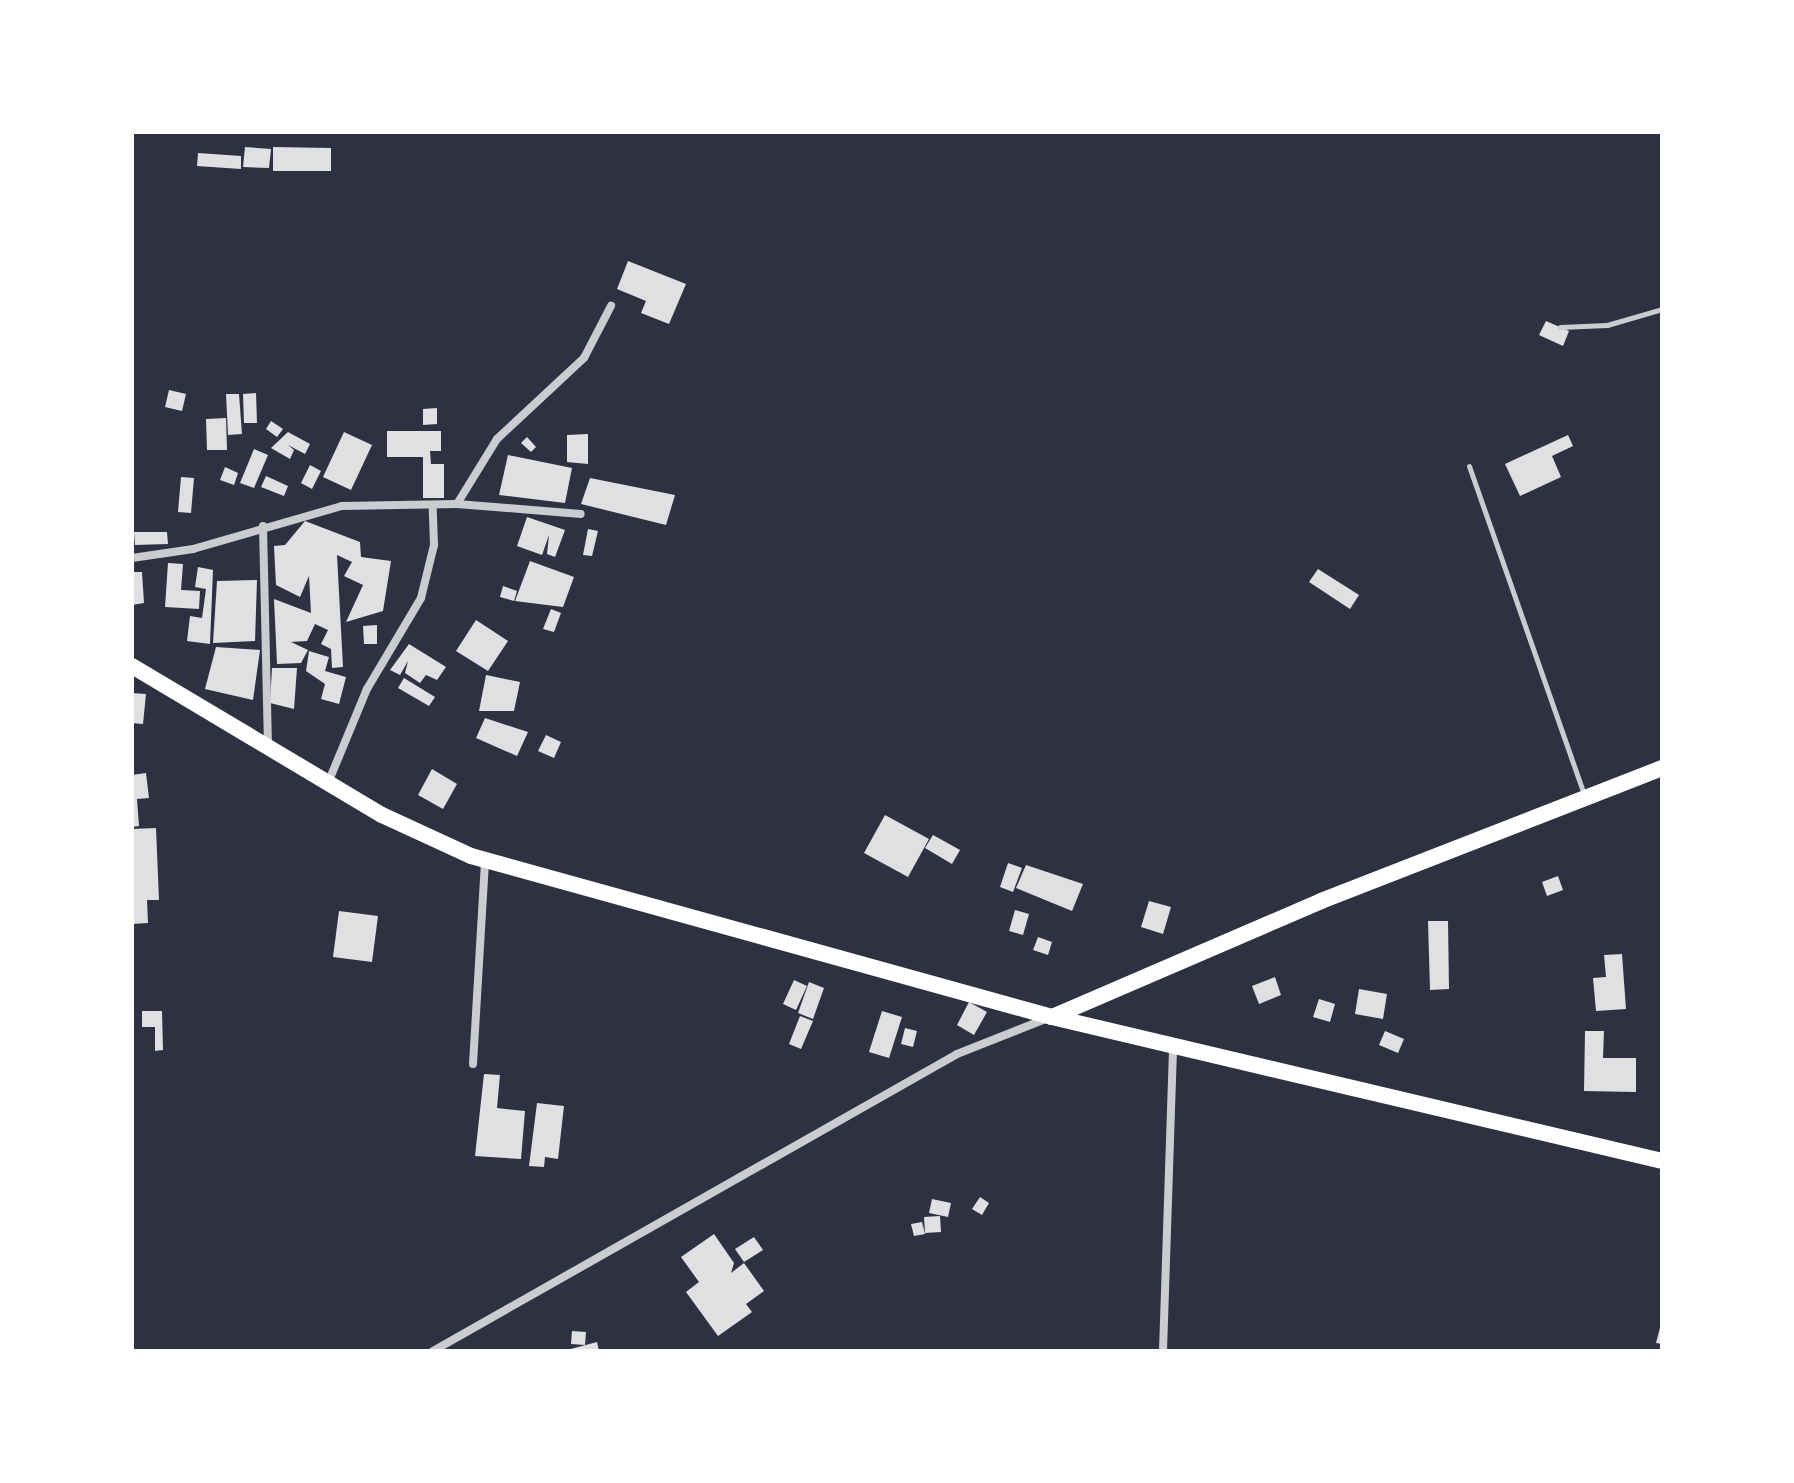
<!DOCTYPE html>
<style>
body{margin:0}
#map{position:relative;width:1794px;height:1483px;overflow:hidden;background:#2d3142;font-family:"Sofia Sans Condensed",sans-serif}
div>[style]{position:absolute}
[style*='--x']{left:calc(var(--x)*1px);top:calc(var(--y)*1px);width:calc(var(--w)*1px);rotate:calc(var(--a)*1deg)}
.building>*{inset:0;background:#e0e0e3}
.service>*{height:5px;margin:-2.5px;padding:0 2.5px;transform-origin:2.5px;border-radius:2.5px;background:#caccd0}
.minor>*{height:8px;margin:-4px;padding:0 4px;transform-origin:4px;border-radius:4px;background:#caccd0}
.primary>*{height:16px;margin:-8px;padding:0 8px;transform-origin:8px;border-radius:8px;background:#fff}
span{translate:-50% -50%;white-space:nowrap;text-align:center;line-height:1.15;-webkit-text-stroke:6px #fff;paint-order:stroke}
.frame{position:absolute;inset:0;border:134px solid #fff;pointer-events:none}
</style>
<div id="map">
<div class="building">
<div style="clip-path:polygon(245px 147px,271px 149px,269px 168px,243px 167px)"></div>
<div style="clip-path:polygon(273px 147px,331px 148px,331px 171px,273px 171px)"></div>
<div style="clip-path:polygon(198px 153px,241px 156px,241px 169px,197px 166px)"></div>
<div style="clip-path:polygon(628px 261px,686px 284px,669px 324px,641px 313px,646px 301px,617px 289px)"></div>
<div style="clip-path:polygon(1546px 321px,1569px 331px,1563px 346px,1539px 335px)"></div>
<div style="clip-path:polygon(169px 390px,186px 394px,182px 411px,165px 407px)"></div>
<div style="clip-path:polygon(256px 393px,257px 423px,244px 423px,243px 394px)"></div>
<div style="clip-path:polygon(226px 394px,239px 394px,242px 434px,228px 435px)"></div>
<div style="clip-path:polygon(437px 408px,437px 424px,423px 425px,423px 409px)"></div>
<div style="clip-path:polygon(226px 418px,227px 450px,207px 450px,206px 419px)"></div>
<div style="clip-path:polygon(271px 421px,283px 429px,277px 437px,266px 429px)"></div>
<div style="clip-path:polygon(387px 431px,441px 431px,441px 451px,430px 451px,431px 464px,444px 464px,444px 498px,423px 498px,423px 457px,387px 457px)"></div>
<div style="clip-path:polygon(288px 432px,310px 444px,305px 454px,288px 445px,294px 450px,290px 459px,271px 448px)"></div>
<div style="clip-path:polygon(344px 432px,372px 445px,351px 490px,323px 477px)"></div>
<div style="clip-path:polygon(588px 434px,588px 464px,567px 462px,567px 435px)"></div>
<div style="clip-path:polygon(1568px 435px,1573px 446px,1552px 456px,1561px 477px,1520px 496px,1505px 464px)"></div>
<div style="clip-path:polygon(527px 437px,536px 447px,531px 452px,521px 443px)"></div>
<div style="clip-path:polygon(254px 449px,268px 455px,254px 488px,240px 483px)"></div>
<div style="clip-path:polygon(508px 455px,572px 468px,565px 503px,499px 495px)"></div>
<div style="clip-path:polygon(310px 465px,321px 471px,312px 489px,301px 483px)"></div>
<div style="clip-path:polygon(225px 467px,238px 473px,234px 485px,220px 480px)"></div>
<div style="clip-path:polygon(266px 476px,288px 486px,284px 496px,261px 487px)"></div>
<div style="clip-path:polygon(181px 477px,194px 478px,191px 513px,178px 512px)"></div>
<div style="clip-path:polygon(590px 478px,675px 495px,666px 525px,581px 504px)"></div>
<div style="clip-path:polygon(527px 517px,565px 530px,555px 557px,547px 554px,549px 535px,542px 555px,517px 546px)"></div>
<div style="clip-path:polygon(305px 521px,360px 542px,361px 557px,391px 561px,383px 611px,346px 622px,363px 585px,344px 576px,352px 562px,337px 555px,343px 667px,332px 668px,331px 649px,321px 644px,328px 630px,315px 624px,307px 641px,291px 642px,308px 650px,301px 663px,277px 664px,274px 599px,311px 613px,309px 576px,300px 597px,276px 585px,274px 546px,285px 545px)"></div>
<div style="clip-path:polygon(588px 529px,598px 531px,592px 556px,583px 555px)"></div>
<div style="clip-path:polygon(134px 532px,167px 532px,168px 544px,135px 545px)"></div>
<div style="clip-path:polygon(530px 561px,574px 577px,563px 607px,515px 601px)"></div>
<div style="clip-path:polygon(168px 563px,183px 564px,181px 590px,200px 591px,199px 609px,165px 607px)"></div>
<div style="clip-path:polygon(198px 567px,213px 570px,210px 644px,187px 641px,190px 616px,202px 618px,206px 589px,195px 587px)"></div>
<div style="clip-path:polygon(1318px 569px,1359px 595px,1350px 609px,1309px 582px)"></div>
<div style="clip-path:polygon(132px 572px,142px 572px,144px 603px,132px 605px)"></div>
<div style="clip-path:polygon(257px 580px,255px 641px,213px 643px,217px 581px)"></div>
<div style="clip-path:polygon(503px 586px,517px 591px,514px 601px,500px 597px)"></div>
<div style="clip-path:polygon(551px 609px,561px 613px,554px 632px,543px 629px)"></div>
<div style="clip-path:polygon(476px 620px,508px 641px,488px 671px,456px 651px)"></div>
<div style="clip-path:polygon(377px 625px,377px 644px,364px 644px,363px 626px)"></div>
<div style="clip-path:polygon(409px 644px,446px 667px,437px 680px,426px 675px,420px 683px,405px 673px,408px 661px,400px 675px,390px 670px)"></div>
<div style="clip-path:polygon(216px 647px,260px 650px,253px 700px,205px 689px)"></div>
<div style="clip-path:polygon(309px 651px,329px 657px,325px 671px,346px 677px,339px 704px,321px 699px,325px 684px,306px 671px)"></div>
<div style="clip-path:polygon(272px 668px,297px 668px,294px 709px,270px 703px)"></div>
<div style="clip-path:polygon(486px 675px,520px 682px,514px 711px,479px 711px)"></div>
<div style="clip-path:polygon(404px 678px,435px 697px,429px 706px,398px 688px)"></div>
<div style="clip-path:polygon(132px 693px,146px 694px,143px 724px,132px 723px)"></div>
<div style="clip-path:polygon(485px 718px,528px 732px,517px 756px,476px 738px)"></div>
<div style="clip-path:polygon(546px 735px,561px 742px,554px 758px,538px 751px)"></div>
<div style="clip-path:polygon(432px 769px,457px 784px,443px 809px,418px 795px)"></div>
<div style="clip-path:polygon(146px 773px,149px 798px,137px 799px,139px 826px,132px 827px,132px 775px)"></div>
<div style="clip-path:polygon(885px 815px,929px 839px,908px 877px,864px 853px)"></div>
<div style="clip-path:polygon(156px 828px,159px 900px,147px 900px,148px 923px,132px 924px,132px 829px)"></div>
<div style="clip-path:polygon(933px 835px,960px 850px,952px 864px,925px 848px)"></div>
<div style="clip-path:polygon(1008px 863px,1022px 868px,1013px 892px,1000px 887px)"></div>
<div style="clip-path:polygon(1026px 865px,1083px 884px,1072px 911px,1016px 888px)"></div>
<div style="clip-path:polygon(1558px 876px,1563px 890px,1547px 896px,1542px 882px)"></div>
<div style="clip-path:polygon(1149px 901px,1171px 907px,1163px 934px,1141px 927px)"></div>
<div style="clip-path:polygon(1015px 910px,1029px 914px,1023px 935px,1009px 931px)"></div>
<div style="clip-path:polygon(339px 911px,378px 916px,372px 962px,333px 957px)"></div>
<div style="clip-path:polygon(1428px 921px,1448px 921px,1449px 989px,1430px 990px)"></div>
<div style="clip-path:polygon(1038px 937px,1052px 942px,1048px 955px,1033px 950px)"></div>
<div style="clip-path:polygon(1622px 954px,1626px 1009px,1596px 1011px,1593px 978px,1606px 977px,1604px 955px)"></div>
<div style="clip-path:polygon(1275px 977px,1281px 995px,1259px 1004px,1252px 986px)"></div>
<div style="clip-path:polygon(794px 980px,807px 986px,796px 1010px,783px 1004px)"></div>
<div style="clip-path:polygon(809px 982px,824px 988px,813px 1019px,798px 1013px)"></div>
<div style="clip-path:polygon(1359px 989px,1387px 994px,1383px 1019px,1355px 1014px)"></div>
<div style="clip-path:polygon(1319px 999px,1335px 1004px,1330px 1022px,1313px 1017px)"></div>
<div style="clip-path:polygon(969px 1002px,987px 1012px,974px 1035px,957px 1025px)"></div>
<div style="clip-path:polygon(142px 1011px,162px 1011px,163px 1050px,155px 1051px,155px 1027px,142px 1027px)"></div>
<div style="clip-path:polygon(882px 1011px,902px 1017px,889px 1058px,869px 1052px)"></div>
<div style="clip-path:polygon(800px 1016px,813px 1021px,801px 1049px,789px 1044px)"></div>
<div style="clip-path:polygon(905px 1028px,917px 1031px,913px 1047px,901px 1044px)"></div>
<div style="clip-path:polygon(1385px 1031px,1404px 1039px,1398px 1053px,1379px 1045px)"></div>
<div style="clip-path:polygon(1585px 1031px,1604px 1031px,1603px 1058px,1636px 1058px,1636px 1092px,1584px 1091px)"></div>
<div style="clip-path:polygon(484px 1074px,500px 1075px,497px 1108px,525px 1111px,521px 1159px,475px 1156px)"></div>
<div style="clip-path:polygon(537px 1103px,564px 1106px,558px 1159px,545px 1157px,544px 1167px,529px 1166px)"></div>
<div style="clip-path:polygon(980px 1197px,989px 1203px,982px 1215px,972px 1209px)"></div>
<div style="clip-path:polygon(932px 1199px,951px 1203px,948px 1217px,929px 1213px)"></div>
<div style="clip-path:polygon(940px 1216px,941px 1232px,925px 1233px,924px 1217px)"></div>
<div style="clip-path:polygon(922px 1222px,925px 1234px,914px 1236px,911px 1224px)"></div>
<div style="clip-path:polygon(714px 1234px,734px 1263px,731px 1273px,744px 1263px,764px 1291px,746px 1304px,752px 1312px,718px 1336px,686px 1292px,699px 1282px,681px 1257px)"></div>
<div style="clip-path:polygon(754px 1237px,763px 1250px,744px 1262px,735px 1249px)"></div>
<div style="clip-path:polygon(1662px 1320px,1662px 1344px,1656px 1343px)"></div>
<div style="clip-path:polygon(572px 1331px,586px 1332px,585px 1345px,571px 1344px)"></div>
<div style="clip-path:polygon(597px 1342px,599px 1351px,567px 1351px,567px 1350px)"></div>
</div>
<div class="service">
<div style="--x:1560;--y:327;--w:47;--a:-2.4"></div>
<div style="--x:1607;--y:325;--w:57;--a:-16.2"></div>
<div style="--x:1469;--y:466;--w:351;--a:70.7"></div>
</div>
<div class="minor">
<div style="--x:457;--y:504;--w:76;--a:-58.4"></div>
<div style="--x:497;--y:439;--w:119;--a:-43"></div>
<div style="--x:584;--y:358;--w:59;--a:-62.6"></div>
<div style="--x:263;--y:526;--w:219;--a:88.7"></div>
<div style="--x:132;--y:558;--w:62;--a:-8.4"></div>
<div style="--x:193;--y:549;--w:155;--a:-16.1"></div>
<div style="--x:342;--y:506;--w:115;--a:-1"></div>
<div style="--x:457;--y:504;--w:124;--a:4.6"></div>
<div style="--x:328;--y:783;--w:102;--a:-67.5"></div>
<div style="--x:367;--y:689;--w:106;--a:-59.3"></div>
<div style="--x:421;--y:598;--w:55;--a:-76.2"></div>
<div style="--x:434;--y:545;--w:38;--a:-92"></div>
<div style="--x:473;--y:1064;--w:204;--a:-86.6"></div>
<div style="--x:433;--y:1351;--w:602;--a:-29.54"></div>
<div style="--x:957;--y:1054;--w:98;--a:-21.6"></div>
<div style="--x:1163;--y:1351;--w:307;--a:-88.1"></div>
</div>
<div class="primary">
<div style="--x:132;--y:666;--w:291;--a:30.8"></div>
<div style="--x:382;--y:815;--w:98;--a:24.7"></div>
<div style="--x:471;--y:856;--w:603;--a:15.49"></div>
<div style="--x:1052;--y:1017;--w:627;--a:13.28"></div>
<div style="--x:1052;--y:1017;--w:293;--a:-23.3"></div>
<div style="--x:1321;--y:901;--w:366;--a:-21.3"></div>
</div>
<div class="frame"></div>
</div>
